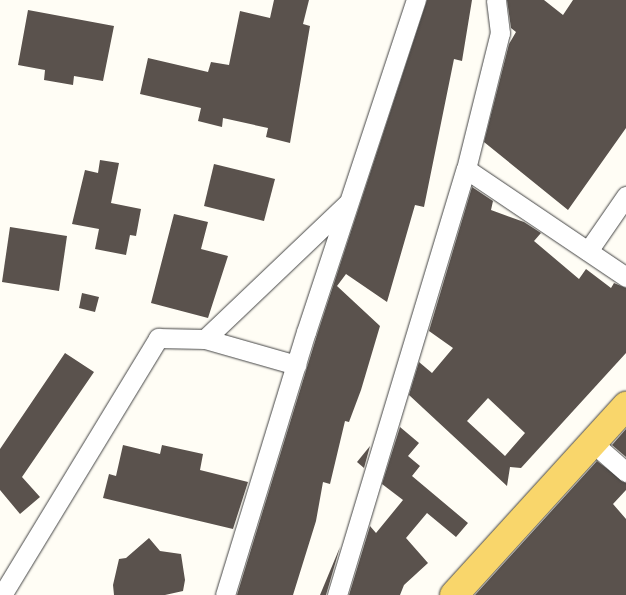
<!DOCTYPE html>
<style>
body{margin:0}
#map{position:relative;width:626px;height:595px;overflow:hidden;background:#fffdf5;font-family:"Source Serif 4",serif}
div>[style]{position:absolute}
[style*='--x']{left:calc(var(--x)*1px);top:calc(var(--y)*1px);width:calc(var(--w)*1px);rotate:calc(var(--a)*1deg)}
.building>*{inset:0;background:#5a524d}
.roads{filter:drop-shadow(0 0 1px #444) drop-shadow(0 0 1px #444)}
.minor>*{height:19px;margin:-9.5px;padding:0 9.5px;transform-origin:9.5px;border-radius:9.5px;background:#fff}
.primary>*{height:28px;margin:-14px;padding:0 14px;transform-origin:14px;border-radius:14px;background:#f9d66b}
span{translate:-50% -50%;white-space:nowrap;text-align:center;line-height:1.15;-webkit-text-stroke:5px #fff;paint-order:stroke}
</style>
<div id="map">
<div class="building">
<div style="clip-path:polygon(274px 0,309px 0,303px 24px,310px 26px,290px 143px,266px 137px,268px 128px,223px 118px,222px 127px,198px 121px,201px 108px,140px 94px,148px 58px,208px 72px,211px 62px,229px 65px,240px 11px,270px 18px)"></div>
<div style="clip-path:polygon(427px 0,472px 0,462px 61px,454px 59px,424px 207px,415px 205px,387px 302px,346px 274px,337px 286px,380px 326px,361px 390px,349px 422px,345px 421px,330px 484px,323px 482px,316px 521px,293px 595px,237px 595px,317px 335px)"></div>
<div style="clip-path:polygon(507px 0,544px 0,563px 15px,573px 0,626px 0,626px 128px,568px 210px,484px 142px,509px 44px,516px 32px,511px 28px)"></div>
<div style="clip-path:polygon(28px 10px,114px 26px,103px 81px,74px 76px,73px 85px,44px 80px,45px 70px,18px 65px)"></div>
<div style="clip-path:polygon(100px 160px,119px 163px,111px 203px,141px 209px,136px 236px,130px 235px,126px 255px,95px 249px,99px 229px,72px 224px,85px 170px,98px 173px)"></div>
<div style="clip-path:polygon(214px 164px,275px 179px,264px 221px,204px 206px)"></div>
<div style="clip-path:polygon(evenodd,472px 187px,493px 201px,491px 210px,524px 222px,541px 233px,534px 241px,579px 279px,586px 269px,611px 288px,614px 283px,626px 288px,626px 353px,521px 468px,510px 467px,507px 486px,409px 395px,419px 362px,432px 373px,453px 348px,429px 331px,472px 187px,488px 398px,525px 433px,505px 456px,467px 421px,488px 398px)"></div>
<div style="clip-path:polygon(174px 214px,208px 222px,201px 249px,228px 256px,208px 318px,151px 303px)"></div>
<div style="clip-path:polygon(10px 227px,67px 236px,59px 291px,2px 282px)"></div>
<div style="clip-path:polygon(82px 293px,99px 297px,95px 312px,79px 308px)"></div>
<div style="clip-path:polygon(65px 353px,94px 372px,22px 477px,40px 497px,20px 514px,0 490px,0 449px)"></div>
<div style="clip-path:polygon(400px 427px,419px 443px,408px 456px,420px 466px,412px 476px,468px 523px,456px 537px,427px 513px,406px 538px,428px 563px,404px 585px,400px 595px,349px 595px,370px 526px,376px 533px,403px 500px,382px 484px)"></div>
<div style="clip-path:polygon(626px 429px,626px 457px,612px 445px)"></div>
<div style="clip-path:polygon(123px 445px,160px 454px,162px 445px,203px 454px,200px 470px,248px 482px,233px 529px,103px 498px,109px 474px,116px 476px)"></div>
<div style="clip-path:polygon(370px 446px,364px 468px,357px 462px)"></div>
<div style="clip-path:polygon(597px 461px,626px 483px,626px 490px,613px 504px,626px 519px,626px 595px,475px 595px)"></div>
<div style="clip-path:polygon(149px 538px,160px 551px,181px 554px,185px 580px,183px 591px,165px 595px,114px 595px,113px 585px,119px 559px,126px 558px)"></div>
<div style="clip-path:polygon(340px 547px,326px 595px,320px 595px)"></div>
</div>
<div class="roads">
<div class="minor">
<div style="--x:466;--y:169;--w:193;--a:34"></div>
<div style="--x:588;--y:251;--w:67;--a:-55.4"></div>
<div style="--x:205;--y:339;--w:95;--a:15.9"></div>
<div style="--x:594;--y:444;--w:43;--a:41.2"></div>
<div style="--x:2;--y:595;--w:301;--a:-58.7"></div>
<div style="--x:158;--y:338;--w:47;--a:1.2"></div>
<div style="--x:205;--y:339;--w:196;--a:-43.6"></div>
<div style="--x:225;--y:595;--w:275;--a:-72.9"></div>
<div style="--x:306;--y:332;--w:350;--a:-71.7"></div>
<div style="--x:337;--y:595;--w:445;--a:-73.2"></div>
<div style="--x:466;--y:169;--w:140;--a:-76"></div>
<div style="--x:500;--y:33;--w:33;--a:-97"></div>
</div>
<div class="primary">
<div style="--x:454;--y:595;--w:256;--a:-47.7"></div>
</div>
</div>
</div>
